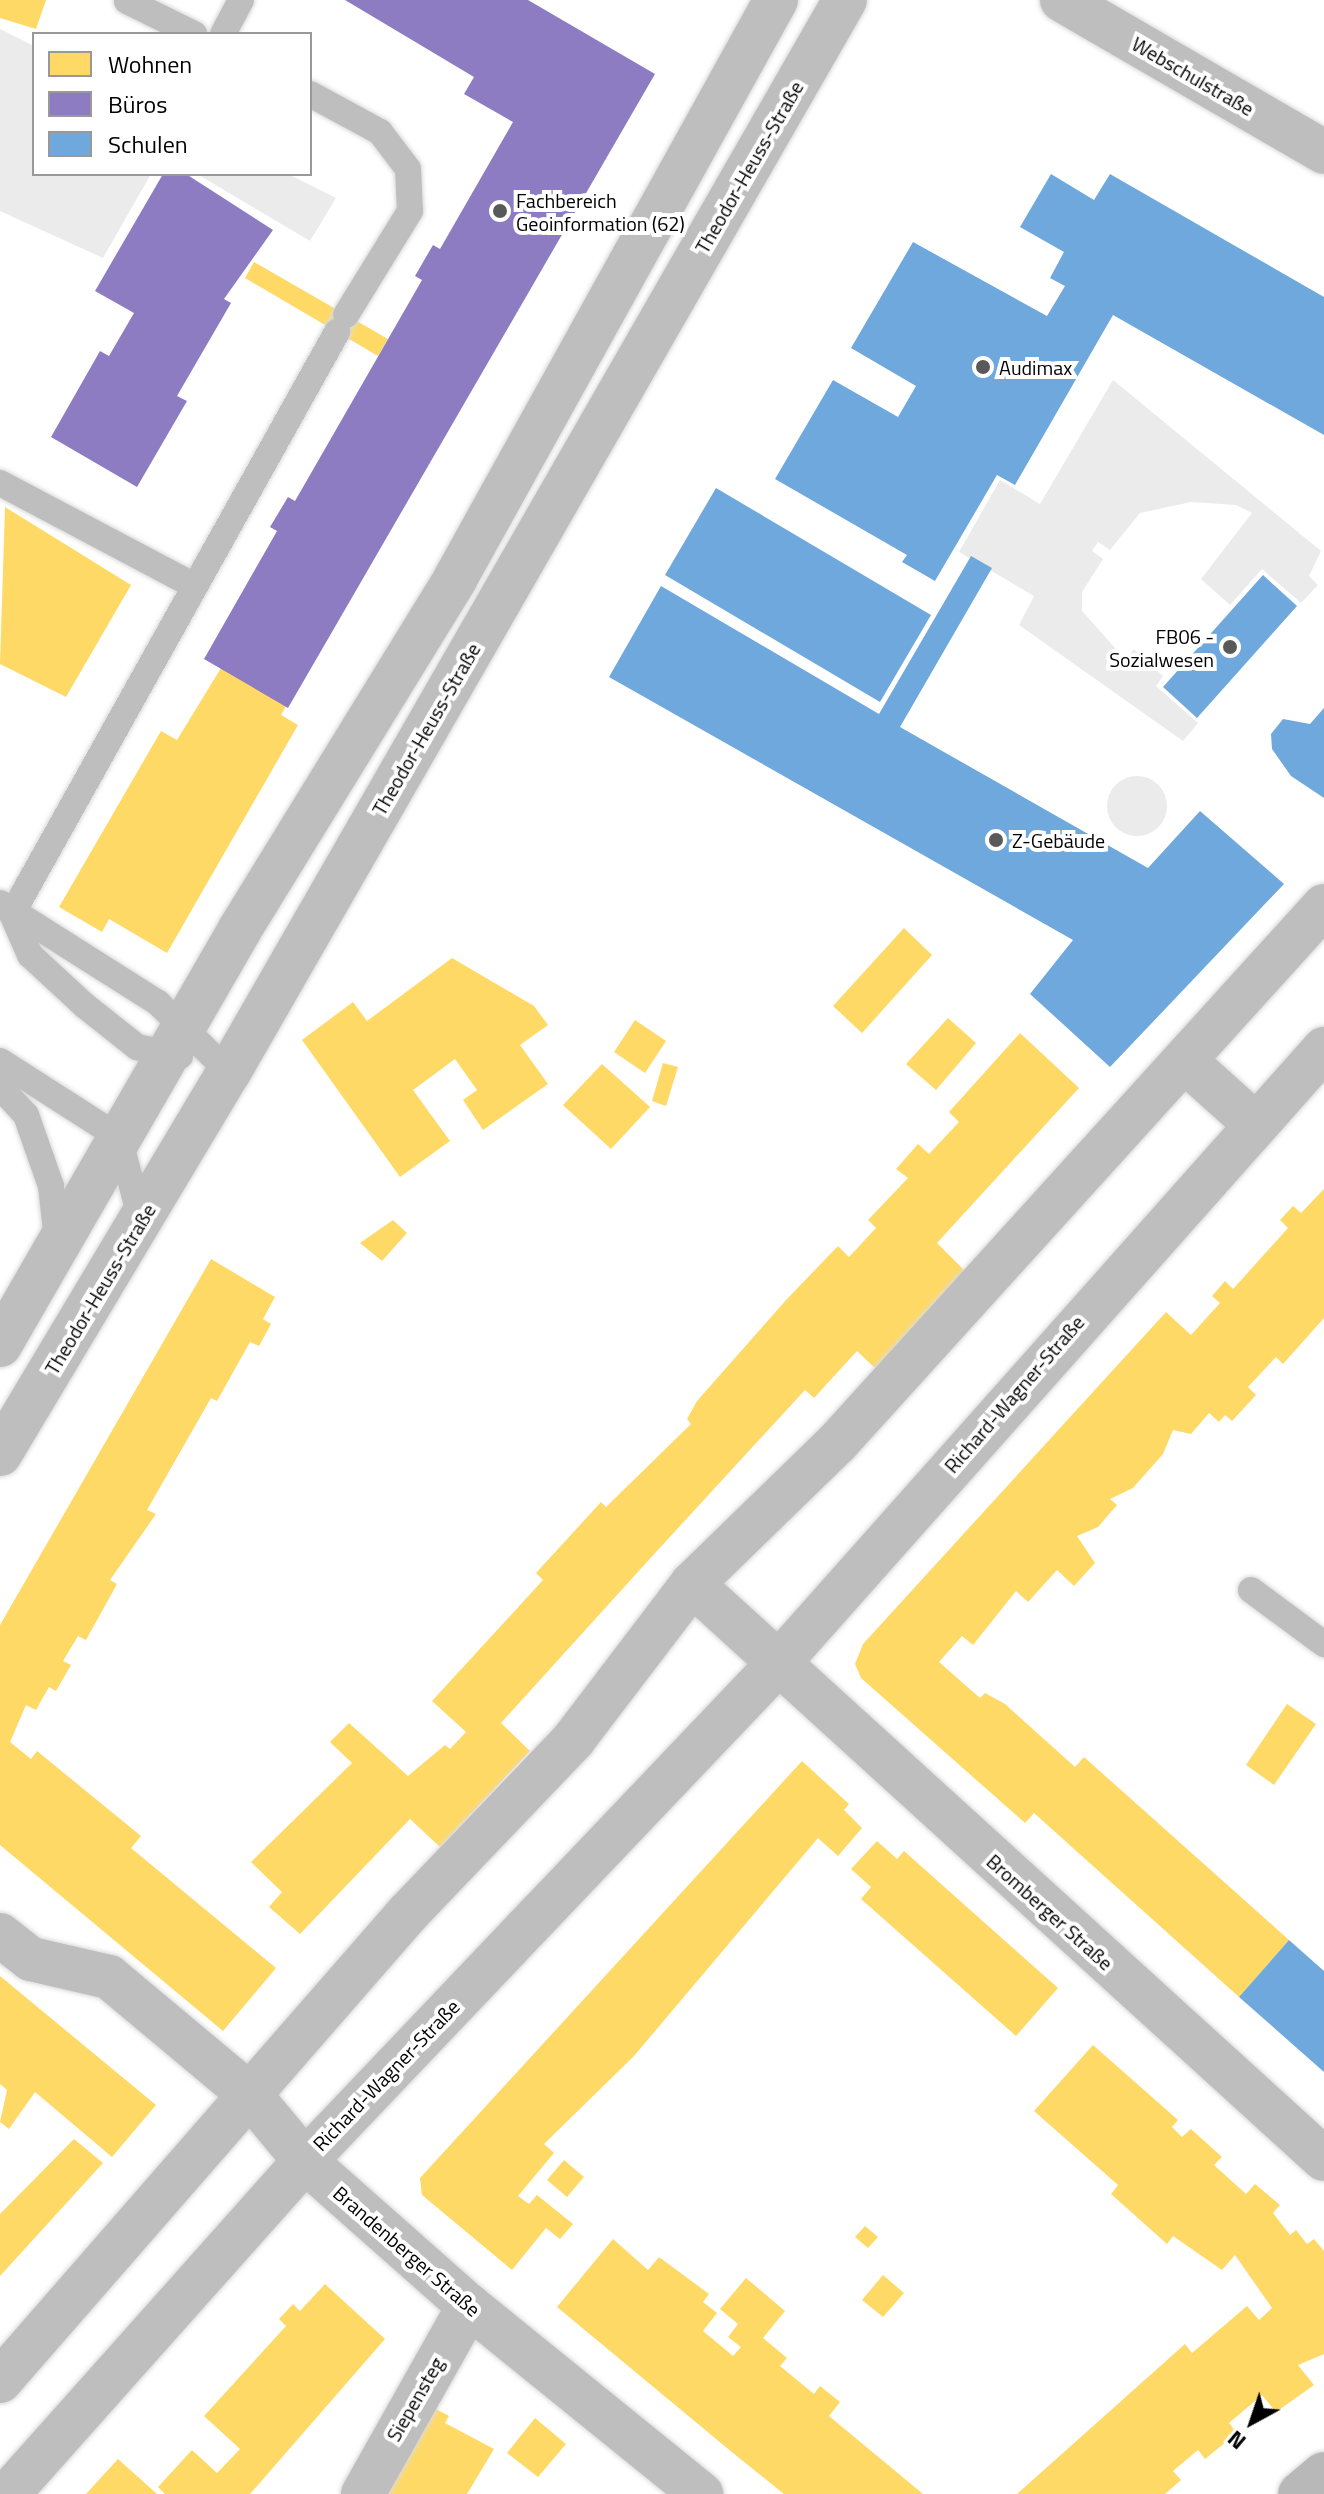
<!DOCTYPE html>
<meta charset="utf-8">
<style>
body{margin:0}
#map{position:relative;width:1324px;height:2494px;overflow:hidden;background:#fff;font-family:"Titillium Web",sans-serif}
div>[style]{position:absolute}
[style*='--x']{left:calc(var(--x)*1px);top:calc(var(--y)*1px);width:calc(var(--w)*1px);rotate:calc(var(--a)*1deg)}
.green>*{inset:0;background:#ebebeb}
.round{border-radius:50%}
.homes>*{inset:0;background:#ffd966}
.offices>*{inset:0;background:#8e7cc3}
.schools>*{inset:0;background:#6fa8dc}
.roads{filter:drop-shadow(0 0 2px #dbdbdb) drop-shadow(0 0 2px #dbdbdb)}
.lane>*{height:26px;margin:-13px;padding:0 13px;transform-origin:13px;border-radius:13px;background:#bebebe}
.street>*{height:44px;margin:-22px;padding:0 22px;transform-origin:22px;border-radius:22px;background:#bebebe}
.secondary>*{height:44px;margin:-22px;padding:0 22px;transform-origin:22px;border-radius:22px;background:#b8b8b8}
.primary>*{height:44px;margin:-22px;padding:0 22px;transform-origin:22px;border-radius:22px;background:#bebebe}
.dots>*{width:22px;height:22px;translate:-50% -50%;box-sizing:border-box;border:4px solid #fff;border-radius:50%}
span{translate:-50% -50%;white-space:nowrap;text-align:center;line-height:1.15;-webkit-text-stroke:8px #fff;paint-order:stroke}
.street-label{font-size:20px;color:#000}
.poi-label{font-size:20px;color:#000}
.left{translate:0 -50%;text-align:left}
.right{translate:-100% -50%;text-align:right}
.legend{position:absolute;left:32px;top:32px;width:280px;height:144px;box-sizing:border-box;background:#fff;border:2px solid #999;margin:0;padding:10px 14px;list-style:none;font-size:24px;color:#000}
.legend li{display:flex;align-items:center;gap:16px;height:40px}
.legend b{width:40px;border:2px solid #999}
.north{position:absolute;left:1212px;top:2382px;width:80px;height:80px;-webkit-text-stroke:6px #fff;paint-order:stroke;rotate:220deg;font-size:22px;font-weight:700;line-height:32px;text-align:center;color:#000}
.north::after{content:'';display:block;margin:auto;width:28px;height:36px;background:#000;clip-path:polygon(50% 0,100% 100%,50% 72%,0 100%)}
</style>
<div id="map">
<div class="green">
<div style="clip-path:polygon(0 29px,34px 46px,34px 174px,151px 174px,103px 258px,0 211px)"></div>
<div style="clip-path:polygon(197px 174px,288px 174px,336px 198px,310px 241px)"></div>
<div style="clip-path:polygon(1113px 380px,1321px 551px,1309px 576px,1318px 585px,1301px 603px,1262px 569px,1230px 605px,1201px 579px,1252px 513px,1236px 505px,1191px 502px,1140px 513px,1110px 550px,1098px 542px,1092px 551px,1103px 559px,1082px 592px,1082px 611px,1125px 659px,1134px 649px,1163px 676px,1156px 686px,1198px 723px,1183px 741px,1019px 625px,1034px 596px,959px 552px,1000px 480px,1040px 504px)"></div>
<div class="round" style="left:1107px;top:776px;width:60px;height:60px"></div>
</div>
<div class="homes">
<div style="clip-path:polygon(0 0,46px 0,36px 29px,0 18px)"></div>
<div style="clip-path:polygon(254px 262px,388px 339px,378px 356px,245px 278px)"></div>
<div style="clip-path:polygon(5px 507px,131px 585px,66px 697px,0 664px)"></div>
<div style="clip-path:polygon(221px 668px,286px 706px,281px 715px,298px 725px,167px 953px,109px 919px,102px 932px,59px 907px,161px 731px,177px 740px)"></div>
<div style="clip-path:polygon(904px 928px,932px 955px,862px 1033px,833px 1006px)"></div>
<div style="clip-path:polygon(452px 958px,534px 1006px,548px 1025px,520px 1045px,548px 1084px,483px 1130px,463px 1100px,477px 1090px,455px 1059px,413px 1090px,450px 1141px,400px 1177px,302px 1040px,353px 1002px,367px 1021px)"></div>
<div style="clip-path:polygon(948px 1018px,976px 1043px,936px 1090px,906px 1064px)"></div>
<div style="clip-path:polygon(635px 1020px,666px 1041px,645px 1073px,614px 1052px)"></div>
<div style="clip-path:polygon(1020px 1033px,1079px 1088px,937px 1243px,966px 1272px,877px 1370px,857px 1351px,814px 1398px,805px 1390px,656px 1552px,501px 1723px,530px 1751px,440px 1847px,410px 1819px,300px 1934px,269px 1907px,282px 1892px,251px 1862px,352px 1763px,330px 1742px,349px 1723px,408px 1776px,445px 1745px,450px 1749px,466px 1732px,432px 1701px,543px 1580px,536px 1573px,601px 1502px,606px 1507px,691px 1424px,687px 1419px,697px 1401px,787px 1299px,838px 1246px,849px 1257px,876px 1228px,868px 1220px,908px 1178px,896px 1169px,918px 1144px,929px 1154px,959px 1122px,949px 1112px)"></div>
<div style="clip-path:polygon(663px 1063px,678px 1067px,666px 1106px,652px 1101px)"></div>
<div style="clip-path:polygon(602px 1064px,650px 1107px,611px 1149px,563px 1105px)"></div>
<div style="clip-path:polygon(1324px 1189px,1324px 1318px,1283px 1364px,1276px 1357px,1248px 1387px,1256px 1395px,1232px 1421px,1225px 1415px,1219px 1422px,1209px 1413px,1191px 1434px,1173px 1430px,1163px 1454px,1133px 1488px,1110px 1499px,1117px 1505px,1098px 1527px,1077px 1536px,1095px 1563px,1074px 1586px,1057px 1570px,1028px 1602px,1016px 1591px,973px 1645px,962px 1636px,939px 1662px,980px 1698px,985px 1693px,1005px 1704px,1075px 1767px,1084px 1757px,1289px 1940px,1239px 1997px,1034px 1813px,1025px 1823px,861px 1678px,855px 1664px,863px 1644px,1166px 1312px,1191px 1335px,1220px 1303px,1212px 1296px,1225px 1281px,1233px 1289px,1288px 1228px,1280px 1220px,1293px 1206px,1301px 1213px)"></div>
<div style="clip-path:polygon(393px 1220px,407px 1233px,382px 1261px,360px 1243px)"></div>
<div style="clip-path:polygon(211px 1259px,275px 1297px,263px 1319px,271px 1324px,259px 1346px,250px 1342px,217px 1401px,211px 1398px,147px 1510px,156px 1514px,110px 1580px,117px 1584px,86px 1640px,78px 1636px,63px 1661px,71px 1665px,56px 1691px,49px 1687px,36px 1710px,26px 1705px,10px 1742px,31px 1759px,37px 1751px,141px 1836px,131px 1848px,276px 1968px,223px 2031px,0 1845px,0 1625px)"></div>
<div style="clip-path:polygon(1287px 1704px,1316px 1724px,1274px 1785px,1246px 1765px)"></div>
<div style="clip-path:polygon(802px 1761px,849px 1804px,844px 1810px,862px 1828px,838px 1856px,818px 1838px,634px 2056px,544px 2144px,554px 2153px,518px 2196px,529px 2204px,537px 2195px,573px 2224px,560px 2239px,546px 2228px,512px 2270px,422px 2195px,420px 2178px)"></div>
<div style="clip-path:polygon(877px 1841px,897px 1859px,904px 1851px,1058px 1988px,1016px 2036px,861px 1899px,871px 1887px,851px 1869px)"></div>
<div style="clip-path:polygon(0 1976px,156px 2105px,112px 2157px,35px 2092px,9px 2129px,0 2122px,7px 2090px,0 2084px)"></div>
<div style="clip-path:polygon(1093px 2045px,1178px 2120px,1172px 2127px,1182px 2137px,1191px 2129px,1222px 2157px,1214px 2165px,1246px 2194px,1255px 2184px,1280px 2205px,1273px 2213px,1290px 2235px,1296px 2230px,1307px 2244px,1314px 2239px,1324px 2251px,1324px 2354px,1298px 2365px,1314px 2385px,1276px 2412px,1262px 2395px,1229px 2423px,1237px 2433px,1205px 2459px,1198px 2450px,1173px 2471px,1181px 2480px,1165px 2494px,1017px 2494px,1185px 2344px,1192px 2353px,1247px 2306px,1259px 2320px,1272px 2308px,1235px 2255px,1222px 2270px,1173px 2236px,1167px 2244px,1111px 2194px,1118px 2185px,1034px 2111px)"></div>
<div style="clip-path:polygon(74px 2139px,103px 2163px,0 2276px,0 2214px)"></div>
<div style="clip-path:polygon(564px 2160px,584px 2177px,567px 2197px,547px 2180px)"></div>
<div style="clip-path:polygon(865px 2226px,878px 2237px,868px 2248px,855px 2237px)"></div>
<div style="clip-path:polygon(613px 2239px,648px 2270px,659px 2257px,709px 2294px,703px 2302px,717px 2313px,703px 2331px,733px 2356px,741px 2347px,728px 2337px,738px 2324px,720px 2309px,746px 2278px,785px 2311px,763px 2338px,787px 2358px,780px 2366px,814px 2394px,820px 2386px,840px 2402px,829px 2416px,923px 2494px,784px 2494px,733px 2453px,557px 2307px)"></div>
<div style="clip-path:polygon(883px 2275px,904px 2293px,883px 2317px,862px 2300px)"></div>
<div style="clip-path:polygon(325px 2284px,385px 2339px,250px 2494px,165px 2494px,158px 2487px,192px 2450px,217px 2473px,240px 2449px,204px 2416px,286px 2326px,279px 2319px,293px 2304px,300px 2311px)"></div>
<div style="clip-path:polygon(436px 2409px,449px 2416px,445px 2423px,494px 2449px,467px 2494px,386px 2494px)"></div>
<div style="clip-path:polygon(535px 2418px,566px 2444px,538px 2477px,507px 2453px)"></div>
<div style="clip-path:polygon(118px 2459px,157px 2494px,86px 2494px)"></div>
</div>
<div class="offices">
<div style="clip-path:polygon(345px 0,528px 0,655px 74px,288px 708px,204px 659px,277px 531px,270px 527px,288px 497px,295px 501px,422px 280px,415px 276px,433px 245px,440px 249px,513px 122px,464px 94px,474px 77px)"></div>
<div style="clip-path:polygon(163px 174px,186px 174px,273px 230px,224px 299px,231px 303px,177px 396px,187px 401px,137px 487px,51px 437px,100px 351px,109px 356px,134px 313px,95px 291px)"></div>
</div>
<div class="schools">
<div style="clip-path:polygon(1051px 174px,1094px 200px,1110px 174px,1324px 297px,1324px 435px,1113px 315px,1015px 485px,997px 475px,935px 581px,902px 562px,907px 555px,775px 479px,833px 380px,898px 417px,916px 386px,851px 348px,913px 242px,1047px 316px,1065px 286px,1050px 278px,1064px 252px,1020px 227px)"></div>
<div style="clip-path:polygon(716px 488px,931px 615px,880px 702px,665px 575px)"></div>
<div style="clip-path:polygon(971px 556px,992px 568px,900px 727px,1148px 868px,1200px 811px,1284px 884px,1110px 1067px,1030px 994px,1073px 940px,609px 677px,661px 586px,879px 714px)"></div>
<div style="clip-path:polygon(1263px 575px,1297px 606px,1197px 718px,1163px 687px)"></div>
<div style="clip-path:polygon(1324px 708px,1324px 798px,1291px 776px,1272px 749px,1271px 734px,1283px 719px,1310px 724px)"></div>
<div style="clip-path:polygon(1289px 1940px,1324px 1971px,1324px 2072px,1239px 1997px)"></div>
</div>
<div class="roads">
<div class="lane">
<div style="--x:127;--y:1;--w:75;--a:26.2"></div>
<div style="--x:223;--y:34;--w:38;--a:-62"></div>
<div style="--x:310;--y:94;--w:80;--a:28.5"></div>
<div style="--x:380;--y:132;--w:46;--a:52.9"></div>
<div style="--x:408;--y:169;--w:42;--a:87.3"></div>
<div style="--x:410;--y:211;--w:122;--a:121.6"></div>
<div style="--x:0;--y:483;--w:218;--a:27.9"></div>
<div style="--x:0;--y:903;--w:187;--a:32.3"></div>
<div style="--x:158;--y:1003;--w:99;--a:44.2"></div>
<div style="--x:12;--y:914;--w:667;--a:-60.82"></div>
<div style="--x:12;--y:914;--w:45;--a:66.3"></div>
<div style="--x:30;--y:955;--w:74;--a:42.8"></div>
<div style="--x:84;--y:1005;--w:68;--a:38.4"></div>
<div style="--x:137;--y:1047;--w:44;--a:11.8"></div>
<div style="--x:0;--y:1061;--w:141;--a:32.6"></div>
<div style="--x:119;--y:1137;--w:86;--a:75.2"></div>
<div style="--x:0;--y:1087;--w:38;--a:47"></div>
<div style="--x:26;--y:1115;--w:75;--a:70.6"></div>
<div style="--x:51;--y:1186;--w:54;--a:83.7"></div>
<div style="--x:1251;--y:1590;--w:91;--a:36.5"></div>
</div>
<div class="street">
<div style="--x:1062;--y:0;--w:303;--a:30.1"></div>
<div style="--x:1185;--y:1061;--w:94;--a:42"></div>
<div style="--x:692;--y:1584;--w:854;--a:42.3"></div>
<div style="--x:0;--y:1935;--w:39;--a:38"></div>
<div style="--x:31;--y:1959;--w:80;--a:13"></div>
<div style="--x:109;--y:1977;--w:184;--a:39.9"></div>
<div style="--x:250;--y:2095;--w:86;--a:50.2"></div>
<div style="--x:305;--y:2161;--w:219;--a:41.5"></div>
<div style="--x:469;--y:2306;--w:299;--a:39"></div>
<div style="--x:0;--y:2381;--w:621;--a:-48.92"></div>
<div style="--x:408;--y:1913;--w:240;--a:-46.3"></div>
<div style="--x:574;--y:1739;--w:195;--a:-52.7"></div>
<div style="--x:692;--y:1584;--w:202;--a:-44.2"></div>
<div style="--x:837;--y:1443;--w:725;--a:-47.8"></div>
<div style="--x:8;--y:2494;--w:446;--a:-48.3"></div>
<div style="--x:305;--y:2161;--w:682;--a:-46.43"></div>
<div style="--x:775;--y:1667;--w:827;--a:-48.38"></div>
<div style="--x:363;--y:2494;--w:216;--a:-60.6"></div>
</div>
<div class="secondary">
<div style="--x:1300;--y:2494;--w:31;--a:-40"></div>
</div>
<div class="primary">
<div style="--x:0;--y:1345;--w:480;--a:-60"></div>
<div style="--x:240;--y:929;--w:411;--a:-58.4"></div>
<div style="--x:455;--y:579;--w:662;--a:-61"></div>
<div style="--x:0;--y:1454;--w:445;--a:-59.1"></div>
<div style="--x:229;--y:1072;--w:1236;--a:-60.12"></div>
</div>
</div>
<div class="dots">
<div style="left:500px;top:211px;background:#595959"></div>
<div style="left:983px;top:367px;background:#595959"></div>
<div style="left:1230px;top:647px;background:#595959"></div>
<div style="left:996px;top:840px;background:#595959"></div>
</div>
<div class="street-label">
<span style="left:1193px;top:76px;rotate:30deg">Webschulstraße</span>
<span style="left:749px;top:167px;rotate:-60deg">Theodor-Heuss-Straße</span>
<span style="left:426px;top:729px;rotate:-60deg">Theodor-Heuss-Straße</span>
<span style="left:100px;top:1289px;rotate:-59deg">Theodor-Heuss-Straße</span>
<span style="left:1014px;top:1394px;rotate:-49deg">Richard-Wagner-Straße</span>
<span style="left:1050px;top:1912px;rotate:42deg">Bromberger Straße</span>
<span style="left:386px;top:2075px;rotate:-46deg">Richard-Wagner-Straße</span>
<span style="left:407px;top:2251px;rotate:41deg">Brandenberger Straße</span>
<span style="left:415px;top:2399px;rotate:-60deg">Siepensteg</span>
</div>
<div class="poi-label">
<span class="left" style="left:516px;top:212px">Fachbereich<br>Geoinformation (62)</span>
<span class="left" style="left:999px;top:367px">Audimax</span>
<span class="right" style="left:1214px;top:648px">FB06 -<br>Sozialwesen</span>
<span class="left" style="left:1012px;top:840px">Z-Gebäude</span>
</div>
<ul class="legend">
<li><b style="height:22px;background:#ffd966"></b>Wohnen</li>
<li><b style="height:22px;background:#8e7cc3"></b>Büros</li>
<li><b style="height:22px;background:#6fa8dc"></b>Schulen</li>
</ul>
<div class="north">N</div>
</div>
